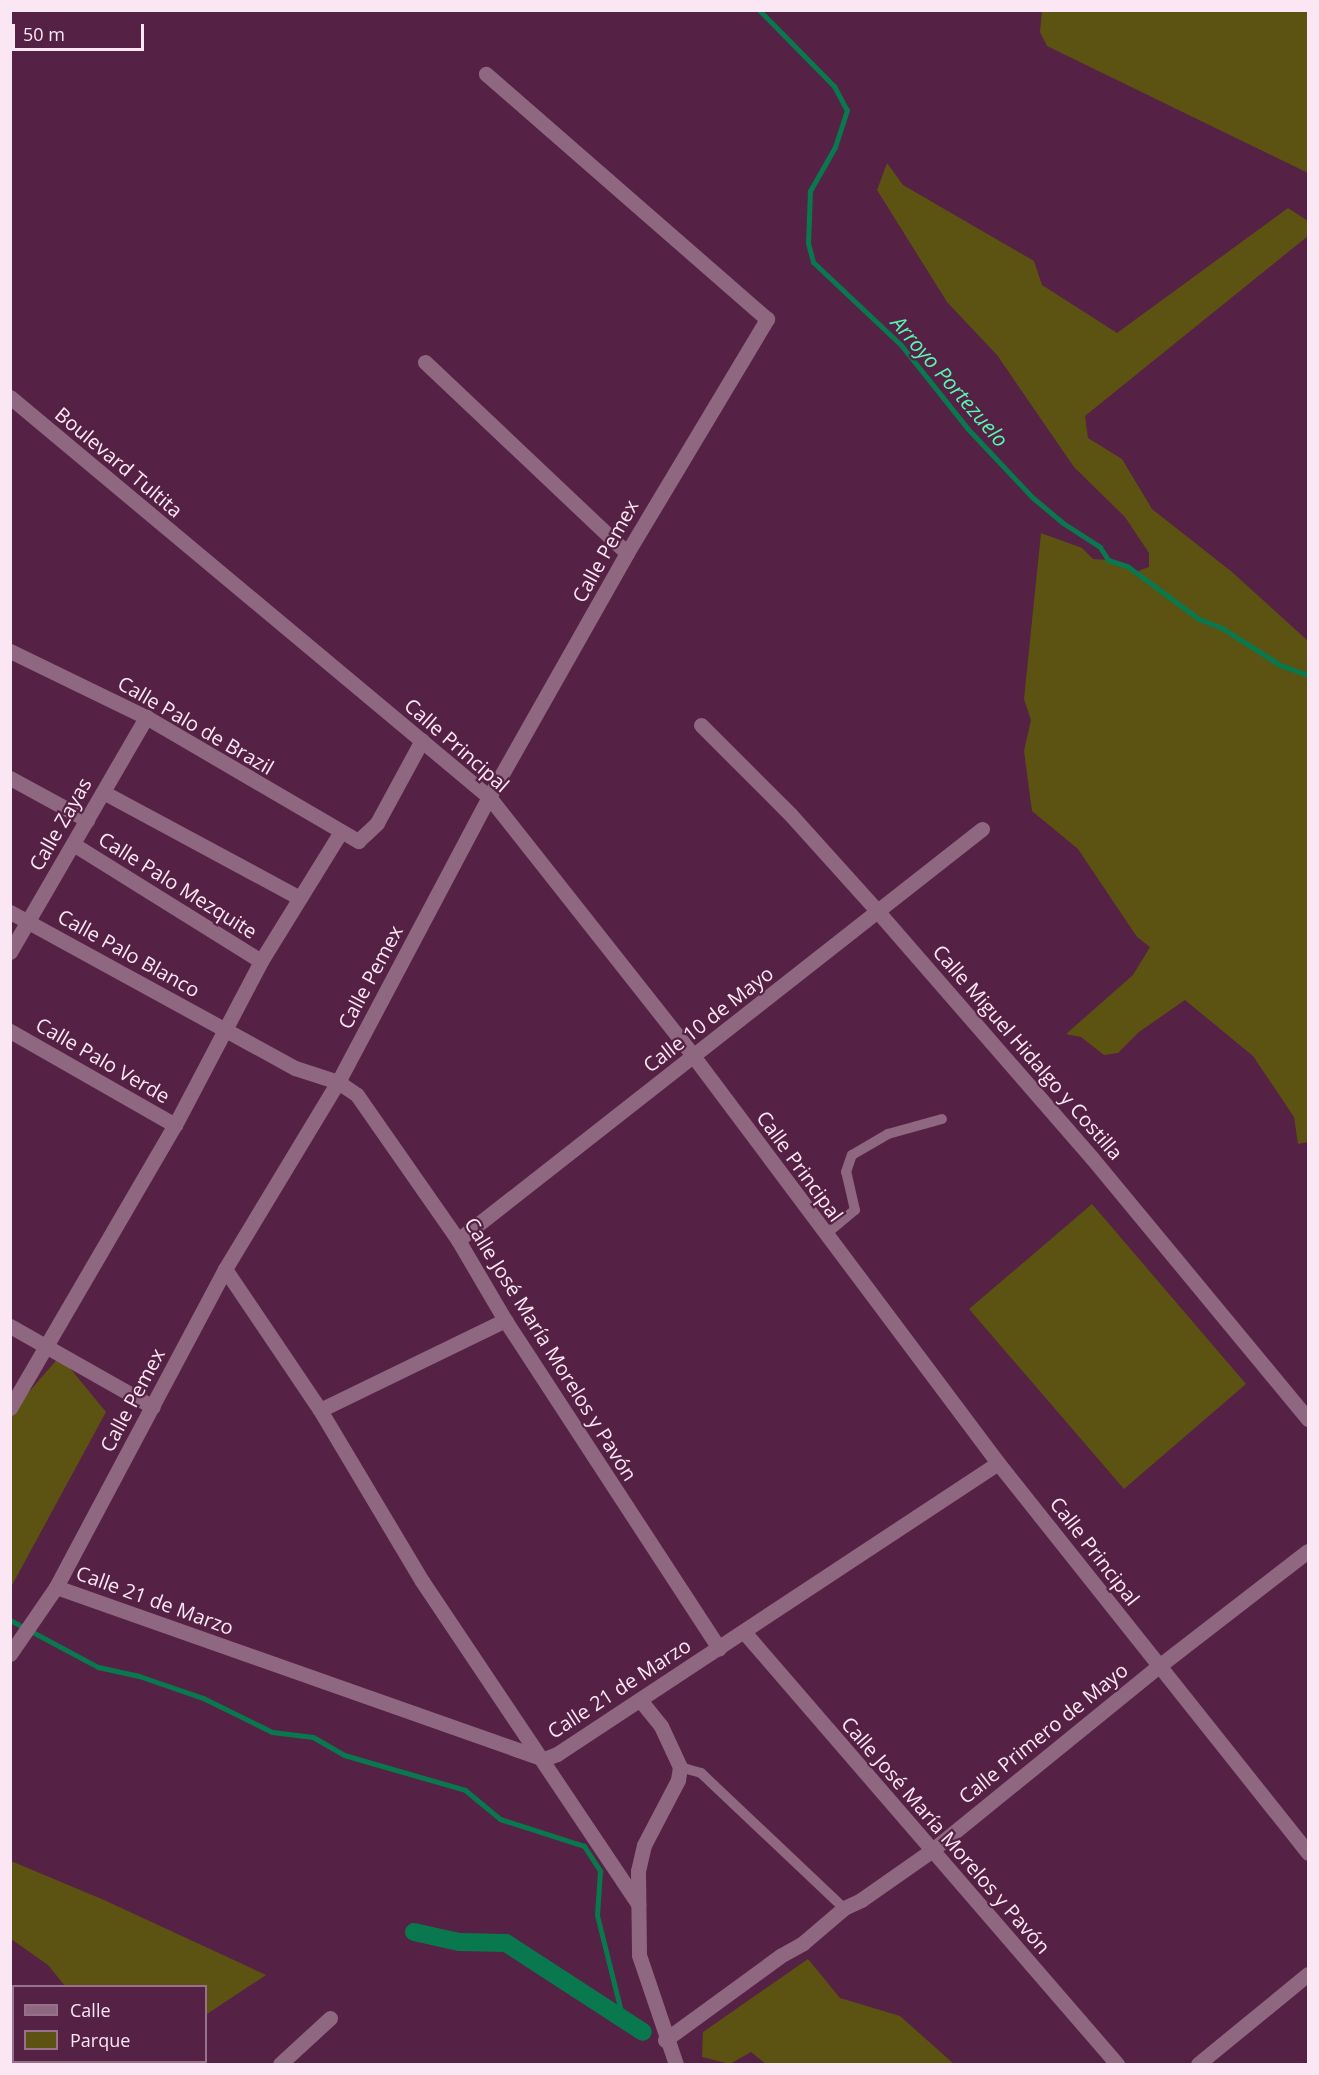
<!DOCTYPE html>
<meta charset="utf-8">
<style>
body{margin:0}
#map{position:relative;width:1319px;height:2075px;overflow:hidden;background:#552145;font-family:"Open Sans",sans-serif}
div>[style]{position:absolute}
[style*='--x']{left:calc(var(--x)*1px);top:calc(var(--y)*1px);width:calc(var(--w)*1px);rotate:calc(var(--a)*1deg)}
.green>*{inset:0;background:#5c5312}
.stream>*{height:5px;margin:-2.5px;padding:0 2.5px;transform-origin:2.5px;border-radius:2.5px;background:#09784f}
.canal>*{height:18px;margin:-9px;padding:0 9px;transform-origin:9px;border-radius:9px;background:#09784f}
.lane>*{height:10px;margin:-5px;padding:0 5px;transform-origin:5px;border-radius:5px;background:#8f6781}
.street>*{height:15px;margin:-7.5px;padding:0 7.5px;transform-origin:7.5px;border-radius:7.5px;background:#8f6781}
span{translate:-50% -50%;white-space:nowrap;text-align:center;line-height:1.15;-webkit-text-stroke:4.5px #552145;paint-order:stroke}
.street-label{font-size:20px;color:#fbe7f3}
.water-label{font-size:21px;color:#55f8b1;font-style:italic}
.frame{position:absolute;inset:0;border:12px solid #fbe7f3;pointer-events:none}
.legend{position:absolute;left:12px;top:1985px;width:195px;height:78px;box-sizing:border-box;background:#552145;border:2px solid #97708b;margin:0;padding:8px 10px;list-style:none;font-size:18px;color:#fbe7f3}
.legend li{display:flex;align-items:center;gap:12px;height:30px}
.legend b{width:30px;border:2px solid #97708b}
.scale{position:absolute;left:12px;top:24px;width:132px;height:27px;box-sizing:border-box;border:3px solid #fbe7f3;border-top:0;padding-left:8px;font-size:18px;line-height:21px;white-space:nowrap;color:#fbe7f3;-webkit-text-stroke:4px #552145;paint-order:stroke}
</style>
<div id="map">
<div class="green">
<div style="clip-path:polygon(1042px 10px,1308px 11px,1308px 173px,1047px 46px,1040px 32px)"></div>
<div style="clip-path:polygon(887px 163px,903px 185px,1034px 261px,1042px 285px,1117px 333px,1288px 208px,1308px 221px,1308px 236px,1085px 416px,1088px 438px,1122px 459px,1152px 509px,1232px 572px,1308px 641px,1308px 1142px,1298px 1144px,1294px 1117px,1253px 1056px,1185px 1000px,1139px 1032px,1118px 1053px,1104px 1055px,1081px 1037px,1066px 1034px,1133px 975px,1150px 947px,1137px 937px,1078px 849px,1032px 811px,1024px 751px,1031px 720px,1024px 699px,1041px 533px,1082px 548px,1093px 559px,1108px 560px,1135px 572px,1149px 567px,1149px 553px,1125px 517px,1074px 467px,997px 355px,947px 302px,877px 190px)"></div>
<div style="clip-path:polygon(1092px 1204px,1246px 1384px,1124px 1489px,969px 1309px)"></div>
<div style="clip-path:polygon(60px 1356px,106px 1412px,11px 1587px,11px 1406px,15px 1408px)"></div>
<div style="clip-path:polygon(11px 1861px,104px 1900px,266px 1975px,207px 2014px,206px 1986px,65px 1986px,48px 1965px,11px 1939px)"></div>
<div style="clip-path:polygon(808px 1959px,840px 1998px,900px 2016px,954px 2064px,766px 2064px,751px 2052px,730px 2064px,702px 2057px,703px 2032px)"></div>
</div>
<div class="stream">
<div style="--x:759;--y:10;--w:107;--a:45.4"></div>
<div style="--x:834;--y:86;--w:27;--a:62"></div>
<div style="--x:847;--y:110;--w:39;--a:108"></div>
<div style="--x:835;--y:147;--w:51;--a:119.6"></div>
<div style="--x:810;--y:191;--w:52;--a:92.2"></div>
<div style="--x:808;--y:243;--w:20;--a:75"></div>
<div style="--x:813;--y:262;--w:121;--a:43.3"></div>
<div style="--x:901;--y:345;--w:107;--a:51.4"></div>
<div style="--x:968;--y:429;--w:93;--a:46.7"></div>
<div style="--x:1032;--y:497;--w:40;--a:40"></div>
<div style="--x:1063;--y:523;--w:44;--a:33"></div>
<div style="--x:1100;--y:547;--w:15;--a:58"></div>
<div style="--x:1108;--y:560;--w:20;--a:18"></div>
<div style="--x:1127;--y:566;--w:89;--a:36.4"></div>
<div style="--x:1199;--y:619;--w:25;--a:21"></div>
<div style="--x:1222;--y:628;--w:69;--a:32.5"></div>
<div style="--x:1280;--y:665;--w:30;--a:20"></div>
<div style="--x:10;--y:1620;--w:100;--a:28.1"></div>
<div style="--x:98;--y:1667;--w:42;--a:12.4"></div>
<div style="--x:139;--y:1676;--w:68;--a:19"></div>
<div style="--x:203;--y:1698;--w:77;--a:26.2"></div>
<div style="--x:272;--y:1732;--w:41;--a:7"></div>
<div style="--x:313;--y:1737;--w:36;--a:30"></div>
<div style="--x:344;--y:1755;--w:126;--a:16.1"></div>
<div style="--x:465;--y:1790;--w:45;--a:39.6"></div>
<div style="--x:500;--y:1819;--w:88;--a:17.8"></div>
<div style="--x:584;--y:1846;--w:30;--a:57"></div>
<div style="--x:600;--y:1871;--w:44;--a:93.9"></div>
<div style="--x:597;--y:1915;--w:107;--a:76"></div>
</div>
<div class="canal">
<div style="--x:414;--y:1932;--w:46;--a:12.5"></div>
<div style="--x:459;--y:1942;--w:47;--a:1.2"></div>
<div style="--x:506;--y:1943;--w:163;--a:33"></div>
</div>
<div class="lane">
<div style="--x:825;--y:1235;--w:39;--a:-40"></div>
<div style="--x:855;--y:1210;--w:39;--a:-103"></div>
<div style="--x:846;--y:1172;--w:18;--a:-71"></div>
<div style="--x:852;--y:1155;--w:42;--a:-30.3"></div>
<div style="--x:888;--y:1134;--w:56;--a:-15.5"></div>
<div style="--x:680;--y:1767;--w:22;--a:16"></div>
<div style="--x:701;--y:1773;--w:197;--a:43.4"></div>
</div>
<div class="street">
<div style="--x:425;--y:362;--w:278;--a:43.4"></div>
<div style="--x:10;--y:397;--w:624;--a:39.86"></div>
<div style="--x:489;--y:797;--w:331;--a:51.7"></div>
<div style="--x:694;--y:1057;--w:507;--a:53.18"></div>
<div style="--x:998;--y:1463;--w:498;--a:51.5"></div>
<div style="--x:10;--y:651;--w:151;--a:25.9"></div>
<div style="--x:146;--y:717;--w:246;--a:30.3"></div>
<div style="--x:358;--y:841;--w:26;--a:-43"></div>
<div style="--x:377;--y:823;--w:94;--a:-61.5"></div>
<div style="--x:701;--y:725;--w:126;--a:45"></div>
<div style="--x:790;--y:814;--w:133;--a:48"></div>
<div style="--x:879;--y:913;--w:325;--a:49"></div>
<div style="--x:1092;--y:1158;--w:339;--a:50.4"></div>
<div style="--x:10;--y:778;--w:88;--a:28.6"></div>
<div style="--x:103;--y:792;--w:221;--a:28.3"></div>
<div style="--x:73;--y:844;--w:221;--a:31.9"></div>
<div style="--x:10;--y:912;--w:325;--a:28.7"></div>
<div style="--x:295;--y:1068;--w:45;--a:18"></div>
<div style="--x:338;--y:1082;--w:23;--a:34"></div>
<div style="--x:357;--y:1095;--w:177;--a:55.1"></div>
<div style="--x:458;--y:1240;--w:93;--a:59.6"></div>
<div style="--x:505;--y:1320;--w:392;--a:56.9"></div>
<div style="--x:10;--y:952;--w:272;--a:-59.9"></div>
<div style="--x:10;--y:1031;--w:190;--a:29.7"></div>
<div style="--x:458;--y:1240;--w:666;--a:-38.11"></div>
<div style="--x:225;--y:1269;--w:170;--a:56"></div>
<div style="--x:320;--y:1410;--w:199;--a:59.2"></div>
<div style="--x:422;--y:1581;--w:389;--a:56.2"></div>
<div style="--x:10;--y:1326;--w:164;--a:29.5"></div>
<div style="--x:10;--y:1408;--w:328;--a:-59.8"></div>
<div style="--x:175;--y:1125;--w:185;--a:-62.3"></div>
<div style="--x:261;--y:961;--w:150;--a:-58.3"></div>
<div style="--x:320;--y:1410;--w:206;--a:-25.9"></div>
<div style="--x:56;--y:1587;--w:517;--a:19.42"></div>
<div style="--x:544;--y:1759;--w:14;--a:-21"></div>
<div style="--x:557;--y:1754;--w:528;--a:-33.42"></div>
<div style="--x:744;--y:1632;--w:571;--a:49.19"></div>
<div style="--x:10;--y:1654;--w:81;--a:-55.5"></div>
<div style="--x:56;--y:1587;--w:360;--a:-62"></div>
<div style="--x:225;--y:1269;--w:218;--a:-58.9"></div>
<div style="--x:338;--y:1082;--w:323;--a:-62.1"></div>
<div style="--x:489;--y:797;--w:280;--a:-60.5"></div>
<div style="--x:627;--y:553;--w:273;--a:-59.1"></div>
<div style="--x:767;--y:319;--w:373;--a:-138.9"></div>
<div style="--x:640;--y:1700;--w:33;--a:51"></div>
<div style="--x:661;--y:1726;--w:45;--a:65.1"></div>
<div style="--x:680;--y:1767;--w:13;--a:99"></div>
<div style="--x:678;--y:1780;--w:73;--a:117.6"></div>
<div style="--x:644;--y:1845;--w:27;--a:103"></div>
<div style="--x:638;--y:1871;--w:84;--a:89.3"></div>
<div style="--x:639;--y:1955;--w:115;--a:71.3"></div>
<div style="--x:665;--y:2040;--w:142;--a:-36.1"></div>
<div style="--x:780;--y:1956;--w:26;--a:-29"></div>
<div style="--x:803;--y:1943;--w:54;--a:-40.5"></div>
<div style="--x:844;--y:1908;--w:19;--a:-25"></div>
<div style="--x:861;--y:1900;--w:85;--a:-35"></div>
<div style="--x:931;--y:1851;--w:294;--a:-39.1"></div>
<div style="--x:1159;--y:1666;--w:188;--a:-37.7"></div>
<div style="--x:126;--y:2064;--w:4;--a:-27"></div>
<div style="--x:280;--y:2064;--w:68;--a:-42.6"></div>
<div style="--x:1198;--y:2064;--w:142;--a:-39.3"></div>
</div>
<div class="street-label">
<span style="left:119px;top:462px;rotate:40deg">Boulevard Tultita</span>
<span style="left:605px;top:551px;rotate:-61deg">Calle Pemex</span>
<span style="left:196px;top:725px;rotate:30deg">Calle Palo de Brazil</span>
<span style="left:457px;top:745px;rotate:41deg">Calle Principal</span>
<span style="left:60px;top:824px;rotate:-60deg">Calle Zayas</span>
<span style="left:178px;top:885px;rotate:32deg">Calle Palo Mezquite</span>
<span style="left:129px;top:953px;rotate:29deg">Calle Palo Blanco</span>
<span style="left:370px;top:977px;rotate:-62deg">Calle Pemex</span>
<span style="left:708px;top:1019px;rotate:-38deg">Calle 10 de Mayo</span>
<span style="left:1028px;top:1052px;rotate:49deg">Calle Miguel Hidalgo y Costilla</span>
<span style="left:103px;top:1060px;rotate:30deg">Calle Palo Verde</span>
<span style="left:800px;top:1166px;rotate:54deg">Calle Principal</span>
<span style="left:551px;top:1349px;rotate:58deg">Calle José María Morelos y Pavón</span>
<span style="left:132px;top:1400px;rotate:-62deg">Calle Pemex</span>
<span style="left:1095px;top:1551px;rotate:52deg">Calle Principal</span>
<span style="left:155px;top:1600px;rotate:20deg">Calle 21 de Marzo</span>
<span style="left:619px;top:1688px;rotate:-33deg">Calle 21 de Marzo</span>
<span style="left:1043px;top:1733px;rotate:-39deg">Calle Primero de Mayo</span>
<span style="left:946px;top:1835px;rotate:49deg">Calle José María Morelos y Pavón</span>
</div>
<div class="water-label">
<span style="left:950px;top:381px;rotate:49deg">Arroyo Portezuelo</span>
</div>
<div class="frame"></div>
<ul class="legend">
<li><b style="height:8px;background:#8f6781"></b>Calle</li>
<li><b style="height:16px;background:#5c5312"></b>Parque</li>
</ul>
<div class="scale">50 m</div>
</div>
